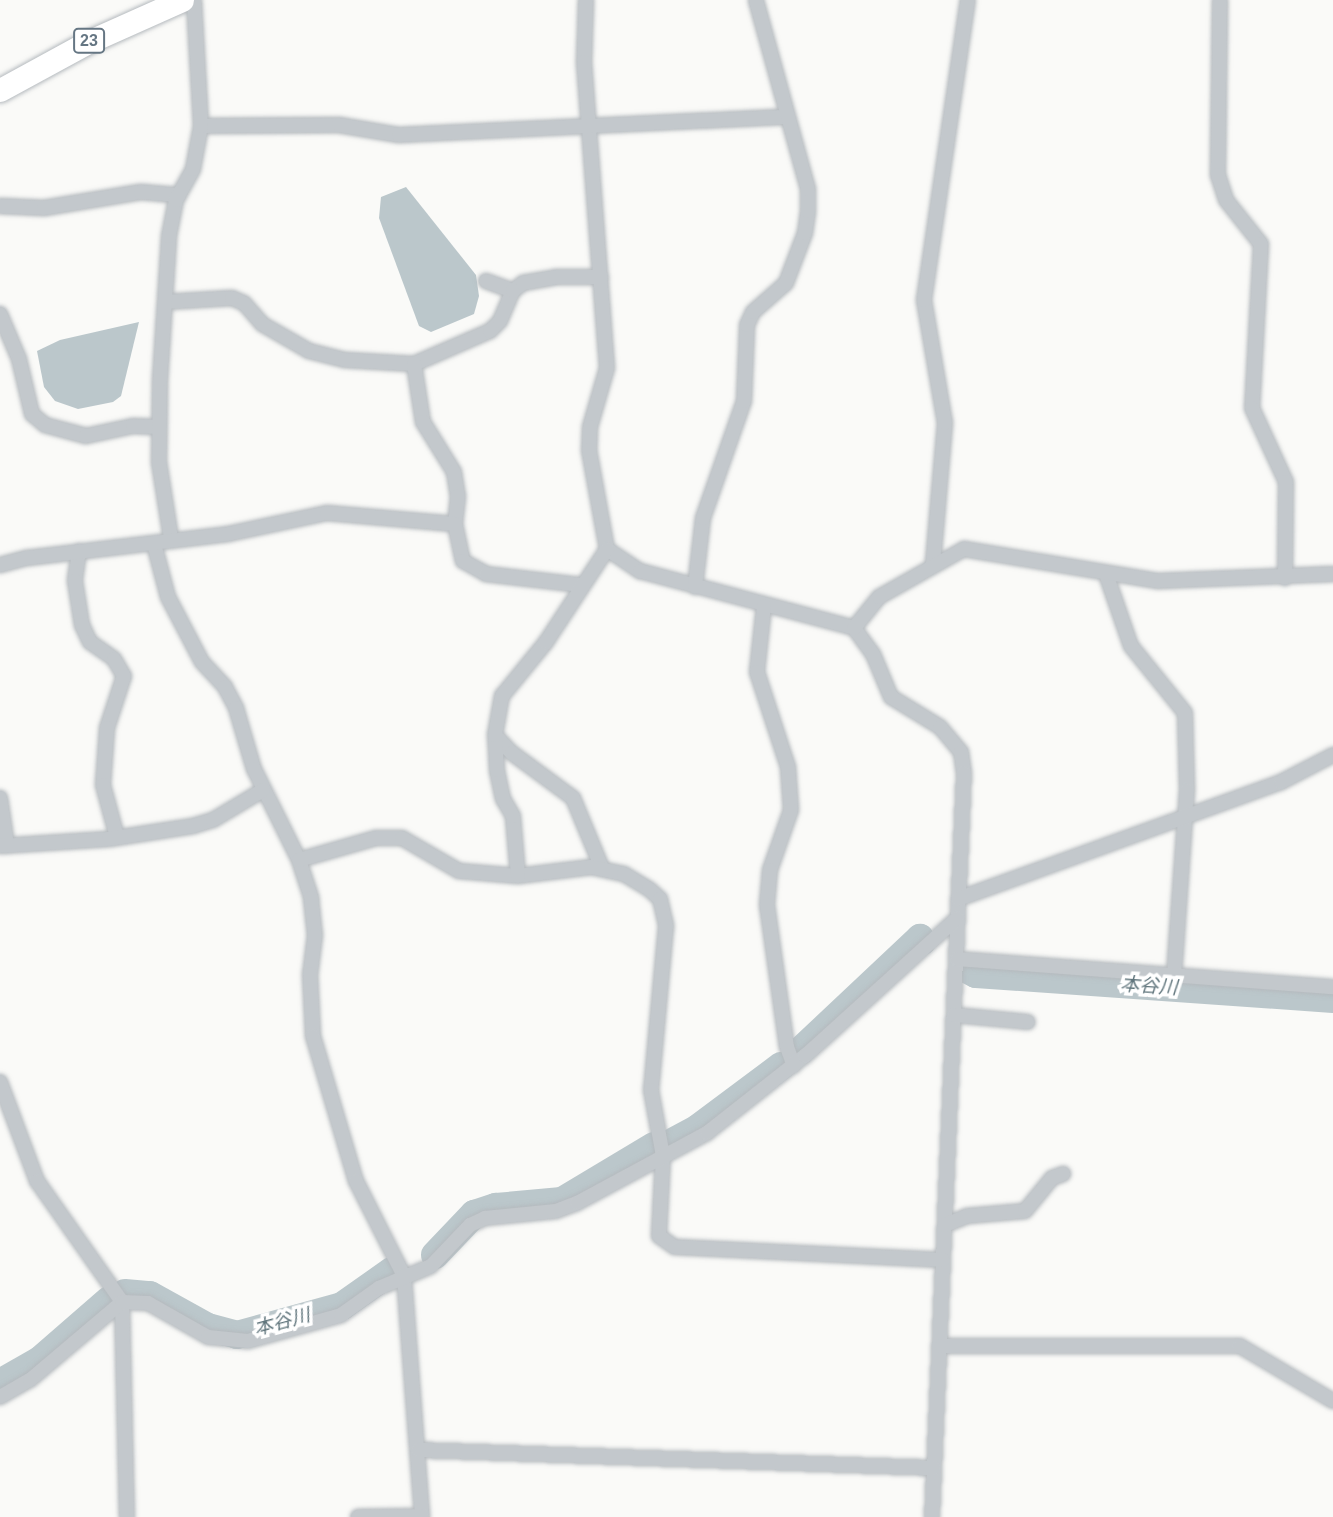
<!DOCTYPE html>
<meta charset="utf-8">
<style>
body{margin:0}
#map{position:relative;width:1333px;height:1517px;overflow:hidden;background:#fafaf8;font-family:Helvetica,"Noto Sans JP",sans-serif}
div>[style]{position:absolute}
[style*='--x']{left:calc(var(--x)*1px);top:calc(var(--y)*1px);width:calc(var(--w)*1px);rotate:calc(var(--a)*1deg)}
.water>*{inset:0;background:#bbc7cb}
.river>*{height:28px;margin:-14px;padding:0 14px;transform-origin:14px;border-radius:14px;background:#bbc7cb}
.roads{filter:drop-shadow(0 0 2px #b5babe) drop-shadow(0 0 2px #b5babe)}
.street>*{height:14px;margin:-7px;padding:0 7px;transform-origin:7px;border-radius:7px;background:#c3c8cc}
.primary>*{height:23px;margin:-11.5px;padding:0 11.5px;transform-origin:11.5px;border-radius:11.5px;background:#fff}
span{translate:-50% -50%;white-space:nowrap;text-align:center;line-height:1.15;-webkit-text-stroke:7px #fff;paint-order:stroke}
.shield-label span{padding:2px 5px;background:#fff;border:2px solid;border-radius:5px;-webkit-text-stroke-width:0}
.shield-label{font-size:16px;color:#657683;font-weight:700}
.water-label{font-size:19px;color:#60757c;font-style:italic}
</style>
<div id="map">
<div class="water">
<div style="clip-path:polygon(406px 187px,476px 275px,479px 296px,474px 314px,431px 332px,419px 326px,379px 218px,381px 197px)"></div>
<div style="clip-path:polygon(139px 322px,121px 396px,113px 402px,78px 409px,55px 401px,44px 387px,37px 351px,60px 340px)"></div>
</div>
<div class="river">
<div style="--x:966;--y:969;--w:11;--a:27"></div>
<div style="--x:976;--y:974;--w:358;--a:4"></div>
<div style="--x:800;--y:1051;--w:165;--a:-43.3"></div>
<div style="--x:920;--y:938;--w:4;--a:56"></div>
<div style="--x:674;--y:1141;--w:27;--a:-28"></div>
<div style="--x:698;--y:1128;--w:104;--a:-36.8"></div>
<div style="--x:435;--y:1255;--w:57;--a:-46.4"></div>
<div style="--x:474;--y:1214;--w:23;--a:-18"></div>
<div style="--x:496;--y:1207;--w:66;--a:-5.2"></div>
<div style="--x:562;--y:1201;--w:107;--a:-30.9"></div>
<div style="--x:125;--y:1293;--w:25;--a:5"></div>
<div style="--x:150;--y:1295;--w:66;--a:28.9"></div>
<div style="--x:208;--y:1327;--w:30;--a:15"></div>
<div style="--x:237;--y:1335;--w:109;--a:-15.4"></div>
<div style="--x:342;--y:1306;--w:62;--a:-35.2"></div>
<div style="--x:0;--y:1383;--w:46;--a:-29.9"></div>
<div style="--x:40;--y:1360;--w:91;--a:-41"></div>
</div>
<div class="roads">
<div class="street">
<div style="--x:586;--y:0;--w:62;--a:91.8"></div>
<div style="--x:584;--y:62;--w:307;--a:85.7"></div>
<div style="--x:607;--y:368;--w:61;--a:106.1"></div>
<div style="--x:590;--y:427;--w:23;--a:92"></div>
<div style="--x:589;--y:450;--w:101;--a:79.7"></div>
<div style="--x:607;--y:549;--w:40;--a:34"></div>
<div style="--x:640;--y:571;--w:221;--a:14.9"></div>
<div style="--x:854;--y:628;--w:32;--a:54"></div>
<div style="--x:873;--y:654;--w:47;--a:67.3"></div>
<div style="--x:891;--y:697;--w:57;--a:31.5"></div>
<div style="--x:940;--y:727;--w:33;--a:50"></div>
<div style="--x:961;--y:752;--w:21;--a:82"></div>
<div style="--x:964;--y:773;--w:745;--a:92.46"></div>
<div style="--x:1220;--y:0;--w:175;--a:90.7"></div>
<div style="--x:1218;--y:175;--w:26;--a:72"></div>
<div style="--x:1226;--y:200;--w:56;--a:51.5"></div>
<div style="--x:1261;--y:244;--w:164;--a:93.1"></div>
<div style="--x:1252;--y:408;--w:81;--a:65.3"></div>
<div style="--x:1286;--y:482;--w:96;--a:90.6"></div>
<div style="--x:201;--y:126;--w:138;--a:-0.4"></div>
<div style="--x:339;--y:125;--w:61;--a:9.5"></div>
<div style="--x:399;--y:135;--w:388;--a:-2.7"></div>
<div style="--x:0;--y:206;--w:44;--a:2.6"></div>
<div style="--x:44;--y:208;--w:98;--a:-9.4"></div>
<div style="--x:141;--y:192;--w:38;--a:5"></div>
<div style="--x:486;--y:281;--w:29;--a:20"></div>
<div style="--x:165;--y:302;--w:67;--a:-3.4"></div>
<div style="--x:232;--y:298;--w:13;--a:23"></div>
<div style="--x:244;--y:303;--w:28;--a:49"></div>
<div style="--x:262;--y:324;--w:54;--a:29.9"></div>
<div style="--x:309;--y:351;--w:37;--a:14"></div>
<div style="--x:345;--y:360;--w:69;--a:3.3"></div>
<div style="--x:414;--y:364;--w:83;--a:-23.5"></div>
<div style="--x:490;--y:331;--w:14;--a:-45"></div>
<div style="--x:500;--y:321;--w:33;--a:-67"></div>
<div style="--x:513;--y:291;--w:13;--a:-39"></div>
<div style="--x:523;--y:283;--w:34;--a:-10"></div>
<div style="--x:556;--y:277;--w:45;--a:0"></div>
<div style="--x:0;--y:314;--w:49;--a:67.1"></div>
<div style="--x:19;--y:359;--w:57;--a:76.7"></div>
<div style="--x:32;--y:414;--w:17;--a:40"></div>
<div style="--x:45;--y:425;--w:42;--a:15"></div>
<div style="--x:86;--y:436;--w:48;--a:-12"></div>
<div style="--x:133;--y:426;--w:26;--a:2"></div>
<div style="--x:414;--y:364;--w:59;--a:81.2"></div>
<div style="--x:423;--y:422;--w:59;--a:58.2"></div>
<div style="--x:454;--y:472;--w:24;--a:81"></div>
<div style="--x:458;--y:496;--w:28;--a:96"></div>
<div style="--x:455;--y:524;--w:38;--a:78"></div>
<div style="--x:463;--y:561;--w:26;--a:29"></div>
<div style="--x:486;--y:574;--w:96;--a:6.6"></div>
<div style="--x:171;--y:538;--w:77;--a:-99"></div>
<div style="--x:159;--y:462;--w:82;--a:-89.3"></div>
<div style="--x:160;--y:380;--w:144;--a:-86.4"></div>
<div style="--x:169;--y:236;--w:37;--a:-79"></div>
<div style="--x:176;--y:200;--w:35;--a:-61"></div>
<div style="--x:193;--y:169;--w:44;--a:-79.5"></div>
<div style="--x:201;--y:126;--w:126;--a:-93.2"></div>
<div style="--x:154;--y:544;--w:55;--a:75.2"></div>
<div style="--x:168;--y:597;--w:73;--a:62.4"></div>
<div style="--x:202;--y:662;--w:34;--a:47"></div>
<div style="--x:225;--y:687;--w:24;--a:62"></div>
<div style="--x:236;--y:708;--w:64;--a:73.6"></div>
<div style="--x:254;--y:769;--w:102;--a:63.7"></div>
<div style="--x:299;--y:860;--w:40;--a:72"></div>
<div style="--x:311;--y:898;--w:37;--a:84"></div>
<div style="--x:315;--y:935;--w:39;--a:97"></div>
<div style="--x:310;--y:974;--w:62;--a:87.2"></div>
<div style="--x:313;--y:1036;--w:151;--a:73.5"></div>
<div style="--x:356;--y:1181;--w:106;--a:63.2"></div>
<div style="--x:404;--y:1276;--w:242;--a:85.7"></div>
<div style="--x:79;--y:551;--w:30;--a:98"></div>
<div style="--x:75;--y:581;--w:45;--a:81"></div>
<div style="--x:82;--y:625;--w:19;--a:65"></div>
<div style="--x:90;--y:642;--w:29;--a:35"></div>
<div style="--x:114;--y:659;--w:20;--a:60"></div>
<div style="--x:124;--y:676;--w:55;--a:108.1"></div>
<div style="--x:107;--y:728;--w:57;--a:94"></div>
<div style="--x:103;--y:785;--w:54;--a:74.9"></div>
<div style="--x:933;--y:563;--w:141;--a:-85.1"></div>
<div style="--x:945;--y:423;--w:125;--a:-99.7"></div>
<div style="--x:924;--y:300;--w:303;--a:-81.7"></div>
<div style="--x:0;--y:565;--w:28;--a:-15"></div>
<div style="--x:27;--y:558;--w:202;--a:-6.8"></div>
<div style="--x:228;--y:534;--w:101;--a:-12"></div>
<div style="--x:327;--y:513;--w:128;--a:4.9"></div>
<div style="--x:1106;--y:574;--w:76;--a:70.9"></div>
<div style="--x:1131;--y:646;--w:86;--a:51.1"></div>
<div style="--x:1185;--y:713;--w:77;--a:88.5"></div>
<div style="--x:1187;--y:790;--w:185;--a:94"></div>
<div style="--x:695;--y:587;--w:69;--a:-83.4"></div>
<div style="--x:703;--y:518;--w:124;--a:-70.7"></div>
<div style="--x:744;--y:401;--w:76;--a:-87.7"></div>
<div style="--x:747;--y:325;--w:14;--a:-65"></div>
<div style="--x:753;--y:312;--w:44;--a:-41.3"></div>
<div style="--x:786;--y:283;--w:53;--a:-69.2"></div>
<div style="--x:805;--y:233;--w:22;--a:-82"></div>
<div style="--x:808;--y:211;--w:22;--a:-90"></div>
<div style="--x:808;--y:189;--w:196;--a:-105.4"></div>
<div style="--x:764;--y:606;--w:66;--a:96.1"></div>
<div style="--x:757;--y:672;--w:100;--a:71.9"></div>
<div style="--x:788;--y:767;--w:43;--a:86"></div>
<div style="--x:791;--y:810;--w:64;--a:109.3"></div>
<div style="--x:770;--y:870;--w:35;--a:95"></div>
<div style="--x:767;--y:905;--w:143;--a:82"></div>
<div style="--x:787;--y:1047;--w:20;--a:70"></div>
<div style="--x:854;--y:628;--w:40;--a:-51"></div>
<div style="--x:879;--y:597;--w:98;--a:-29.5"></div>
<div style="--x:964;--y:549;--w:197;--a:9.4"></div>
<div style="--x:1158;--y:581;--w:175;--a:-2.3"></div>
<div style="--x:495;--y:735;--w:25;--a:47"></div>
<div style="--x:512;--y:753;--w:76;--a:36.4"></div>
<div style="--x:573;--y:798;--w:76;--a:67.5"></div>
<div style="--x:0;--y:798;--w:48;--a:81.5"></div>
<div style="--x:0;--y:846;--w:109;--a:-3.7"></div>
<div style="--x:109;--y:839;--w:85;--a:-8.8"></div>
<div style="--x:193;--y:826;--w:21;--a:-17"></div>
<div style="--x:213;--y:820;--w:58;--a:-31"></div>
<div style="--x:299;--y:860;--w:80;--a:-15.9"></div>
<div style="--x:376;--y:838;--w:26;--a:0"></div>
<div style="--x:402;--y:838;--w:66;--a:30.1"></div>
<div style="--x:459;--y:871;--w:59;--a:4.8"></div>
<div style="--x:518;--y:876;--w:74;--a:-7"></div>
<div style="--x:591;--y:867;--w:34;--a:12"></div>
<div style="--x:624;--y:874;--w:29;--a:31"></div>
<div style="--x:649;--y:889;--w:15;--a:42"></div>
<div style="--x:660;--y:899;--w:28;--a:77"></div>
<div style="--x:666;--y:926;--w:165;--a:95.2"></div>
<div style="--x:651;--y:1090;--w:67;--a:79.7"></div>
<div style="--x:663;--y:1156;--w:80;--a:92.9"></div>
<div style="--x:659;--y:1236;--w:19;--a:35"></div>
<div style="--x:675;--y:1247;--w:268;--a:2.8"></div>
<div style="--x:518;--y:876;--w:60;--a:-94.8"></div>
<div style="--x:513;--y:816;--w:20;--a:-120"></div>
<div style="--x:503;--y:799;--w:30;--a:-102"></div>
<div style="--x:497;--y:770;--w:35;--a:-93"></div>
<div style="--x:495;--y:735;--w:40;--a:-80"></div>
<div style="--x:502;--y:696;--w:70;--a:-50.8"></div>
<div style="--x:546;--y:642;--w:111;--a:-56.7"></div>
<div style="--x:958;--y:899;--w:344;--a:-19.9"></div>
<div style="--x:1281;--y:782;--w:59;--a:-27.4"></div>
<div style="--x:957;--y:959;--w:377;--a:4.3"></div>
<div style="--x:954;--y:1015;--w:74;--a:5.4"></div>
<div style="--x:0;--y:1082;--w:106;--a:69.5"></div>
<div style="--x:37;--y:1181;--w:148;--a:54.9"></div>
<div style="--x:122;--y:1302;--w:215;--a:88.7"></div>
<div style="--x:945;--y:1225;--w:24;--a:-22"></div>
<div style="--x:967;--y:1216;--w:58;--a:-4.9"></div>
<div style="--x:1025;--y:1211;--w:43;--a:-50.7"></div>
<div style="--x:1052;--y:1178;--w:12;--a:-20"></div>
<div style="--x:942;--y:1346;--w:298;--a:0"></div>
<div style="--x:1240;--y:1346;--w:108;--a:30.6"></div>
<div style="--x:0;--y:1397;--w:34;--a:-30"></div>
<div style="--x:30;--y:1380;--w:121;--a:-40.3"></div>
<div style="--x:122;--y:1302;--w:26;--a:2"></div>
<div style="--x:148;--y:1303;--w:69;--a:29.5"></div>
<div style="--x:208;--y:1337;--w:40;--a:5.7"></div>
<div style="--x:248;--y:1341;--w:97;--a:-15.6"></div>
<div style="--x:341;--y:1315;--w:47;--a:-35.4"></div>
<div style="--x:379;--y:1288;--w:56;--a:-22.9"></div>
<div style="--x:431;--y:1266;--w:57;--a:-46.4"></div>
<div style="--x:470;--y:1225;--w:17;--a:-25"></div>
<div style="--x:485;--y:1218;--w:71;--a:-5.6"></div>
<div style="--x:556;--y:1211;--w:22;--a:-21"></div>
<div style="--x:577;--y:1203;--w:148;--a:-28.3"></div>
<div style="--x:707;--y:1133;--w:125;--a:-38.2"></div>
<div style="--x:805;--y:1056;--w:205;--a:-42.2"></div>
<div style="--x:418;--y:1450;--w:516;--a:2"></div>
<div style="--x:358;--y:1517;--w:64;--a:-0.9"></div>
</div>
<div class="primary">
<div style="--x:0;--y:90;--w:100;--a:-28.6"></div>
<div style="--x:88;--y:42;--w:103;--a:-24.1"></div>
</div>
</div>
<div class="shield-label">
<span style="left:89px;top:41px">23</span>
</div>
<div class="water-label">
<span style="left:1149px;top:986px;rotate:4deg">本谷川</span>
<span style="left:282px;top:1322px;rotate:-15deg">本谷川</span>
</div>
</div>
